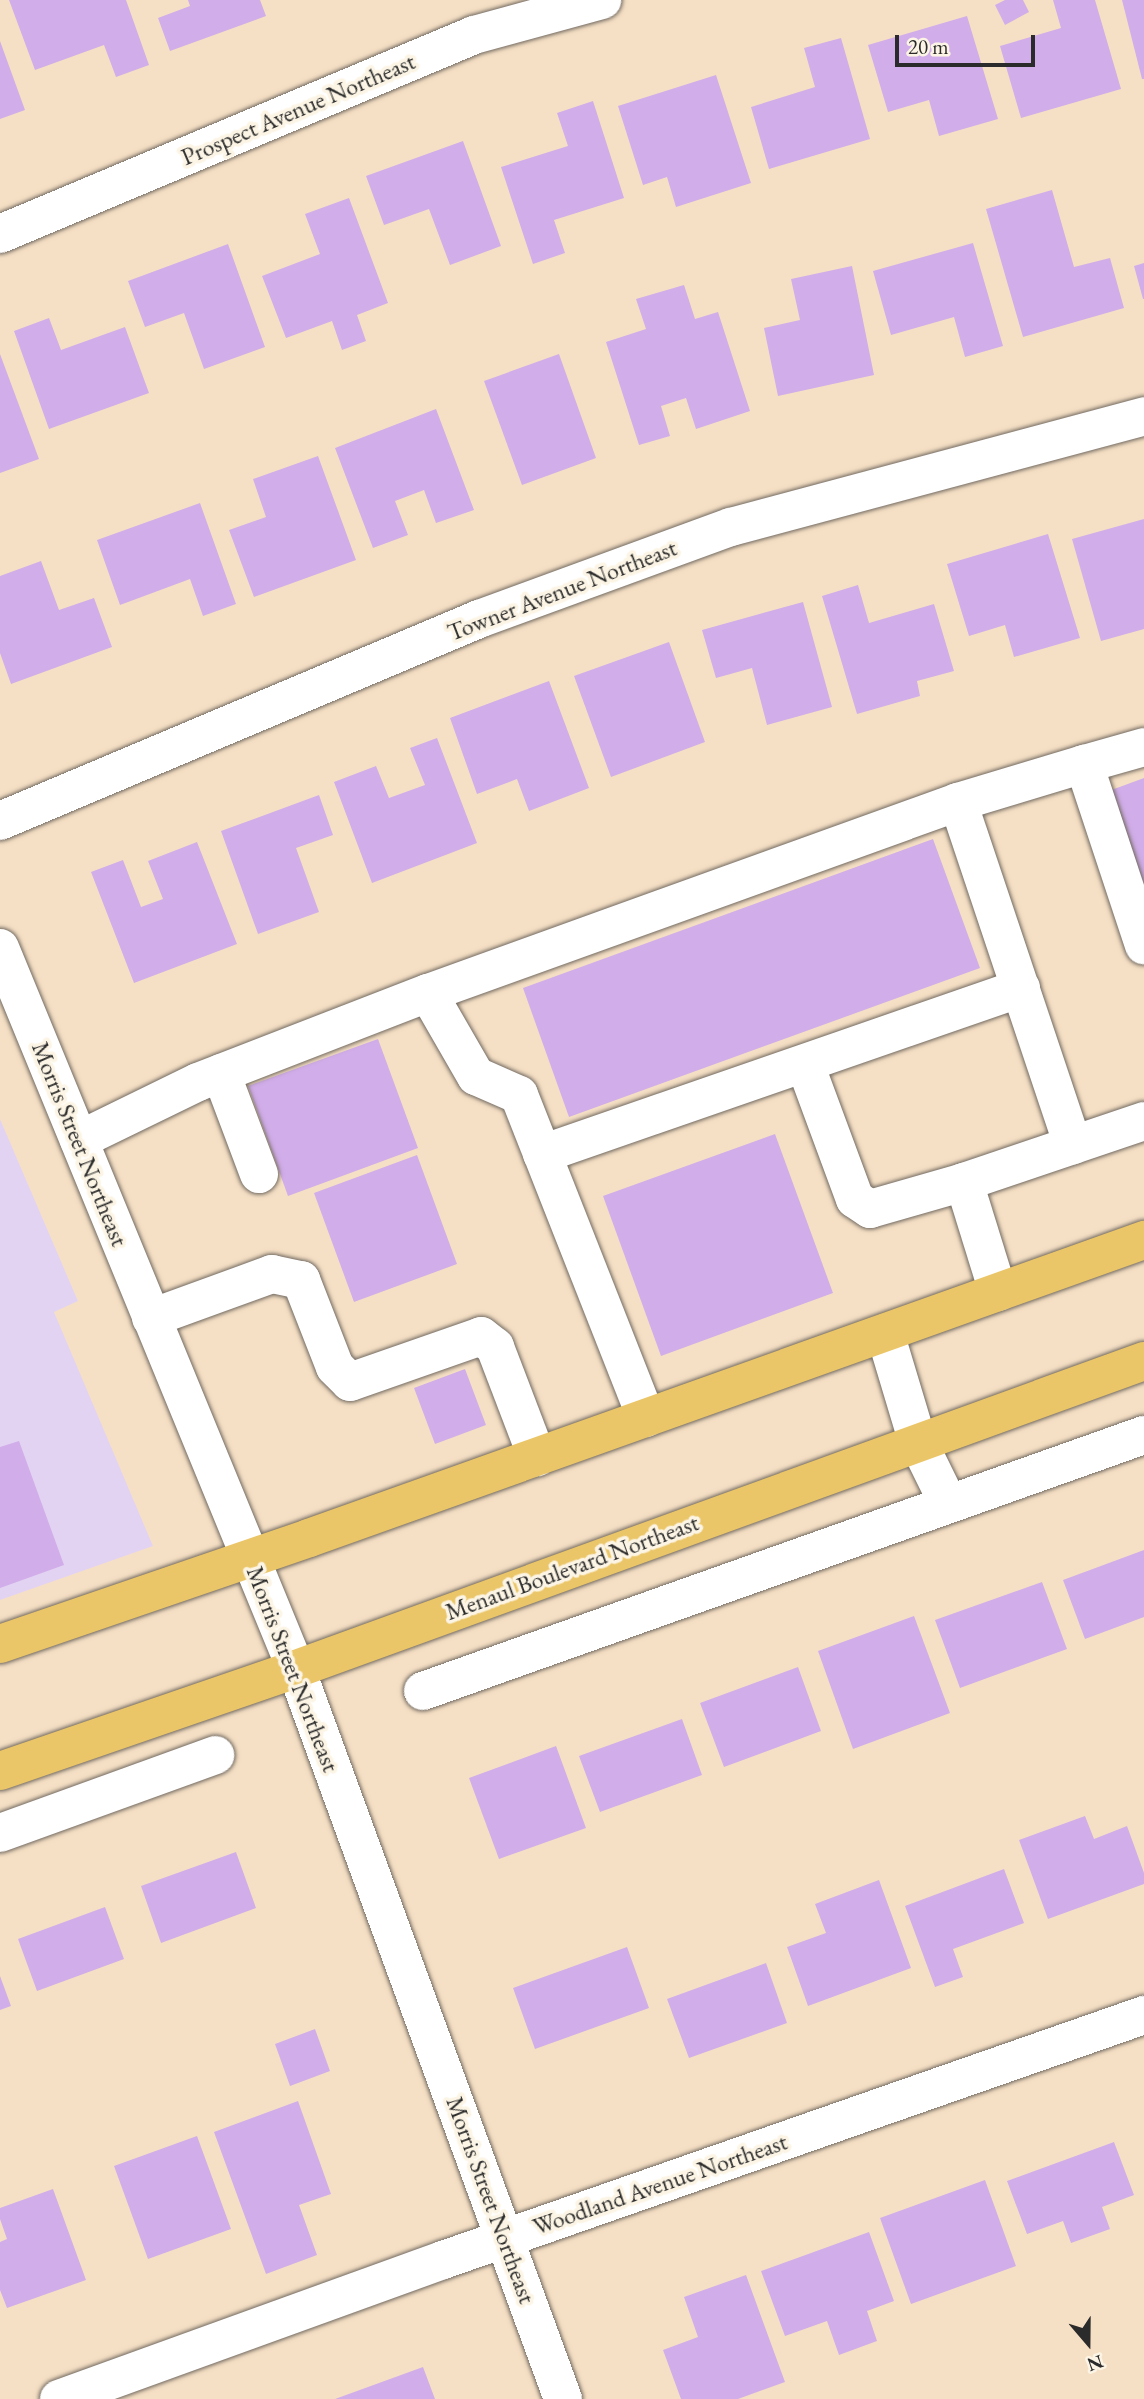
<!DOCTYPE html>
<style>
body{margin:0}
#map{position:relative;width:1144px;height:2399px;overflow:hidden;background:#f6e0c5;font-family:"EB Garamond",serif}
div>[style]{position:absolute}
[style*='--x']{left:calc(var(--x)*1px);top:calc(var(--y)*1px);width:calc(var(--w)*1px);rotate:calc(var(--a)*1deg)}
.built>*{inset:0;background:#e3d3f2}
.building>*{inset:0;background:#d1ade9}
.roads{filter:drop-shadow(0 0 2px #726a61) drop-shadow(0 0 2px #726a61)}
.minor>*{height:38px;margin:-19px;padding:0 19px;transform-origin:19px;border-radius:19px;background:#fff}
.major>*{height:38px;margin:-19px;padding:0 19px;transform-origin:19px;border-radius:19px;background:#ebc669}
span{translate:-50% -50%;white-space:nowrap;text-align:center;line-height:1.15;-webkit-text-stroke:7px #fcf5e5;paint-order:stroke}
.street-label{font-size:24px;color:#2b2b2b}
.north{position:absolute;left:1053px;top:2308px;width:70px;height:70px;-webkit-text-stroke:5px #fcf5e5;paint-order:stroke;rotate:160deg;font-size:19px;font-weight:700;line-height:28px;text-align:center;color:#2b2b2b}
.north::after{content:'';display:block;margin:auto;width:24px;height:32px;background:#2b2b2b;clip-path:polygon(50% 0,100% 100%,50% 72%,0 100%)}
.scale{position:absolute;left:895px;top:35px;width:140px;height:32px;box-sizing:border-box;border:4px solid #2b2b2b;border-top:0;padding-left:9px;font-size:21px;line-height:24px;white-space:nowrap;color:#2b2b2b;-webkit-text-stroke:5px #fcf5e5;paint-order:stroke}
</style>
<div id="map">
<div class="built">
<div style="clip-path:polygon(0 1119px,78px 1301px,54px 1312px,153px 1546px,0 1600px)"></div>
</div>
<div class="building">
<div style="clip-path:polygon(9px 0,126px 0,149px 65px,116px 77px,104px 45px,35px 70px)"></div>
<div style="clip-path:polygon(188px 0,260px 0,266px 16px,170px 51px,158px 18px,190px 6px)"></div>
<div style="clip-path:polygon(1005px 0,1023px 0,1029px 12px,1005px 25px,995px 5px)"></div>
<div style="clip-path:polygon(1053px 0,1095px 0,1121px 89px,1021px 118px,1000px 46px,1061px 28px)"></div>
<div style="clip-path:polygon(1122px 0,1144px 0,1144px 79px,1142px 79px)"></div>
<div style="clip-path:polygon(967px 16px,998px 119px,939px 136px,929px 100px,888px 112px,868px 45px)"></div>
<div style="clip-path:polygon(841px 38px,870px 139px,769px 169px,751px 107px,815px 87px,804px 48px)"></div>
<div style="clip-path:polygon(0 41px,25px 110px,0 119px)"></div>
<div style="clip-path:polygon(716px 75px,751px 183px,676px 207px,667px 177px,643px 185px,618px 106px)"></div>
<div style="clip-path:polygon(593px 101px,624px 198px,554px 220px,565px 253px,533px 264px,501px 167px,568px 146px,557px 113px)"></div>
<div style="clip-path:polygon(463px 141px,501px 246px,450px 265px,429px 209px,384px 225px,366px 176px)"></div>
<div style="clip-path:polygon(1052px 190px,1074px 267px,1110px 258px,1124px 308px,1023px 337px,986px 209px)"></div>
<div style="clip-path:polygon(349px 198px,388px 303px,357px 315px,366px 341px,342px 350px,332px 321px,286px 338px,262px 276px,320px 254px,305px 214px)"></div>
<div style="clip-path:polygon(973px 243px,1003px 346px,965px 357px,954px 317px,891px 335px,873px 271px)"></div>
<div style="clip-path:polygon(228px 244px,265px 347px,204px 369px,184px 313px,145px 327px,128px 281px)"></div>
<div style="clip-path:polygon(1144px 263px,1144px 299px,1143px 299px,1134px 266px)"></div>
<div style="clip-path:polygon(852px 266px,874px 375px,778px 396px,764px 328px,800px 320px,791px 279px)"></div>
<div style="clip-path:polygon(684px 285px,695px 319px,718px 312px,750px 411px,696px 429px,686px 398px,661px 406px,670px 436px,639px 445px,606px 342px,646px 329px,636px 299px)"></div>
<div style="clip-path:polygon(49px 318px,61px 350px,125px 327px,149px 393px,49px 429px,14px 331px)"></div>
<div style="clip-path:polygon(0 354px,39px 459px,0 473px)"></div>
<div style="clip-path:polygon(559px 354px,596px 458px,522px 485px,484px 381px)"></div>
<div style="clip-path:polygon(436px 409px,474px 510px,436px 523px,424px 490px,395px 501px,408px 535px,373px 548px,335px 448px)"></div>
<div style="clip-path:polygon(318px 456px,356px 560px,254px 597px,229px 530px,266px 517px,253px 479px)"></div>
<div style="clip-path:polygon(200px 503px,236px 604px,203px 616px,190px 579px,120px 605px,97px 540px)"></div>
<div style="clip-path:polygon(1144px 519px,1144px 629px,1101px 641px,1072px 539px)"></div>
<div style="clip-path:polygon(1048px 534px,1080px 638px,1014px 657px,1005px 625px,969px 636px,947px 564px)"></div>
<div style="clip-path:polygon(41px 561px,59px 610px,94px 598px,112px 647px,11px 684px,0 653px,0 576px)"></div>
<div style="clip-path:polygon(858px 585px,869px 623px,934px 604px,954px 671px,917px 681px,920px 696px,857px 714px,822px 596px)"></div>
<div style="clip-path:polygon(803px 602px,832px 707px,767px 725px,752px 668px,716px 678px,702px 630px)"></div>
<div style="clip-path:polygon(669px 642px,705px 742px,611px 777px,574px 676px)"></div>
<div style="clip-path:polygon(549px 681px,589px 788px,529px 811px,517px 779px,477px 794px,450px 718px)"></div>
<div style="clip-path:polygon(437px 738px,477px 843px,372px 883px,334px 782px,376px 766px,389px 798px,425px 785px,410px 748px)"></div>
<div style="clip-path:polygon(1144px 778px,1144px 897px,1106px 792px)"></div>
<div style="clip-path:polygon(319px 795px,333px 835px,296px 848px,319px 912px,258px 934px,221px 831px)"></div>
<div style="clip-path:polygon(933px 839px,980px 968px,569px 1117px,523px 988px)"></div>
<div style="clip-path:polygon(197px 842px,237px 944px,134px 983px,91px 872px,123px 860px,141px 907px,163px 899px,148px 861px)"></div>
<div style="clip-path:polygon(378px 1039px,418px 1148px,288px 1196px,248px 1086px)"></div>
<div style="clip-path:polygon(775px 1134px,833px 1293px,661px 1356px,603px 1196px)"></div>
<div style="clip-path:polygon(417px 1155px,457px 1264px,354px 1302px,314px 1193px)"></div>
<div style="clip-path:polygon(465px 1369px,486px 1425px,435px 1444px,414px 1388px)"></div>
<div style="clip-path:polygon(19px 1441px,64px 1565px,0 1588px,0 1447px)"></div>
<div style="clip-path:polygon(1144px 1550px,1144px 1617px,1085px 1639px,1063px 1580px)"></div>
<div style="clip-path:polygon(1042px 1582px,1067px 1649px,960px 1688px,935px 1620px)"></div>
<div style="clip-path:polygon(914px 1616px,950px 1713px,853px 1749px,818px 1651px)"></div>
<div style="clip-path:polygon(798px 1667px,821px 1731px,724px 1767px,700px 1703px)"></div>
<div style="clip-path:polygon(682px 1719px,702px 1775px,600px 1812px,579px 1756px)"></div>
<div style="clip-path:polygon(556px 1746px,586px 1828px,499px 1859px,469px 1778px)"></div>
<div style="clip-path:polygon(1085px 1816px,1094px 1839px,1127px 1826px,1144px 1873px,1144px 1884px,1048px 1919px,1019px 1840px)"></div>
<div style="clip-path:polygon(236px 1852px,256px 1908px,161px 1943px,141px 1886px)"></div>
<div style="clip-path:polygon(1004px 1869px,1024px 1923px,953px 1949px,963px 1977px,935px 1987px,905px 1906px)"></div>
<div style="clip-path:polygon(879px 1880px,911px 1968px,808px 2006px,787px 1947px,826px 1933px,815px 1904px)"></div>
<div style="clip-path:polygon(105px 1907px,124px 1959px,37px 1991px,18px 1939px)"></div>
<div style="clip-path:polygon(627px 1947px,649px 2008px,535px 2049px,513px 1988px)"></div>
<div style="clip-path:polygon(766px 1963px,787px 2023px,689px 2058px,667px 1999px)"></div>
<div style="clip-path:polygon(0 1976px,11px 2006px,0 2010px)"></div>
<div style="clip-path:polygon(315px 2029px,330px 2071px,290px 2086px,275px 2044px)"></div>
<div style="clip-path:polygon(298px 2101px,331px 2194px,299px 2205px,317px 2255px,266px 2274px,214px 2132px)"></div>
<div style="clip-path:polygon(197px 2136px,231px 2229px,148px 2259px,114px 2166px)"></div>
<div style="clip-path:polygon(1114px 2142px,1134px 2195px,1102px 2207px,1110px 2229px,1071px 2243px,1063px 2221px,1027px 2234px,1007px 2181px)"></div>
<div style="clip-path:polygon(985px 2180px,1016px 2266px,911px 2304px,880px 2218px)"></div>
<div style="clip-path:polygon(53px 2189px,86px 2280px,7px 2308px,0 2290px,0 2242px,7px 2239px,0 2219px,0 2208px)"></div>
<div style="clip-path:polygon(869px 2232px,894px 2301px,867px 2311px,877px 2341px,839px 2355px,827px 2321px,785px 2336px,761px 2271px)"></div>
<div style="clip-path:polygon(746px 2275px,785px 2382px,738px 2399px,681px 2399px,663px 2350px,698px 2337px,684px 2297px)"></div>
<div style="clip-path:polygon(423px 2367px,435px 2399px,335px 2399px)"></div>
</div>
<div class="roads">
<div class="minor">
<div style="--x:0;--y:234;--w:514;--a:-22.77"></div>
<div style="--x:474;--y:35;--w:133;--a:-15.3"></div>
<div style="--x:1084;--y:764;--w:62;--a:-15.8"></div>
<div style="--x:958;--y:802;--w:362;--a:71.5"></div>
<div style="--x:0;--y:821;--w:520;--a:-22.87"></div>
<div style="--x:479;--y:619;--w:268;--a:-20.1"></div>
<div style="--x:731;--y:527;--w:428;--a:-15"></div>
<div style="--x:0;--y:948;--w:779;--a:67.68"></div>
<div style="--x:296;--y:1669;--w:777;--a:69.91"></div>
<div style="--x:428;--y:993;--w:96;--a:60"></div>
<div style="--x:476;--y:1076;--w:47;--a:23.8"></div>
<div style="--x:519;--y:1095;--w:347;--a:68.5"></div>
<div style="--x:805;--y:1064;--w:144;--a:69.7"></div>
<div style="--x:855;--y:1199;--w:18;--a:34"></div>
<div style="--x:870;--y:1209;--w:98;--a:-16"></div>
<div style="--x:221;--y:1073;--w:108;--a:69.4"></div>
<div style="--x:79;--y:1140;--w:132;--a:-26"></div>
<div style="--x:198;--y:1082;--w:247;--a:-21.2"></div>
<div style="--x:428;--y:993;--w:563;--a:-19.82"></div>
<div style="--x:958;--y:802;--w:132;--a:-16.8"></div>
<div style="--x:1084;--y:764;--w:191;--a:71.7"></div>
<div style="--x:542;--y:1154;--w:507;--a:-19.11"></div>
<div style="--x:998;--y:1292;--w:115;--a:-107.2"></div>
<div style="--x:964;--y:1182;--w:190;--a:-18.7"></div>
<div style="--x:151;--y:1318;--w:129;--a:-20"></div>
<div style="--x:272;--y:1274;--w:30;--a:12"></div>
<div style="--x:301;--y:1280;--w:93;--a:68.7"></div>
<div style="--x:335;--y:1367;--w:21;--a:45"></div>
<div style="--x:350;--y:1382;--w:139;--a:-19.3"></div>
<div style="--x:481;--y:1336;--w:18;--a:38"></div>
<div style="--x:495;--y:1347;--w:118;--a:69.1"></div>
<div style="--x:885;--y:1333;--w:112;--a:73.3"></div>
<div style="--x:917;--y:1440;--w:70;--a:63.8"></div>
<div style="--x:423;--y:1691;--w:765;--a:-19.55"></div>
<div style="--x:0;--y:1833;--w:229;--a:-19.9"></div>
<div style="--x:59;--y:2399;--w:408;--a:-19.9"></div>
<div style="--x:443;--y:2260;--w:743;--a:-19.26"></div>
</div>
<div class="major">
<div style="--x:0;--y:1644;--w:327;--a:-18.9"></div>
<div style="--x:309;--y:1538;--w:887;--a:-19.64"></div>
<div style="--x:0;--y:1771;--w:313;--a:-19"></div>
<div style="--x:296;--y:1669;--w:902;--a:-19.96"></div>
</div>
</div>
<div class="street-label">
<span style="left:298px;top:109px;rotate:-23deg">Prospect Avenue Northeast</span>
<span style="left:562px;top:590px;rotate:-21deg">Towner Avenue Northeast</span>
<span style="left:80px;top:1144px;rotate:68deg">Morris Street Northeast</span>
<span style="left:572px;top:1567px;rotate:-20deg">Menaul Boulevard Northeast</span>
<span style="left:293px;top:1669px;rotate:69deg">Morris Street Northeast</span>
<span style="left:660px;top:2184px;rotate:-19deg">Woodland Avenue Northeast</span>
<span style="left:491px;top:2200px;rotate:70deg">Morris Street Northeast</span>
</div>
<div class="north">N</div>
<div class="scale">20 m</div>
</div>
